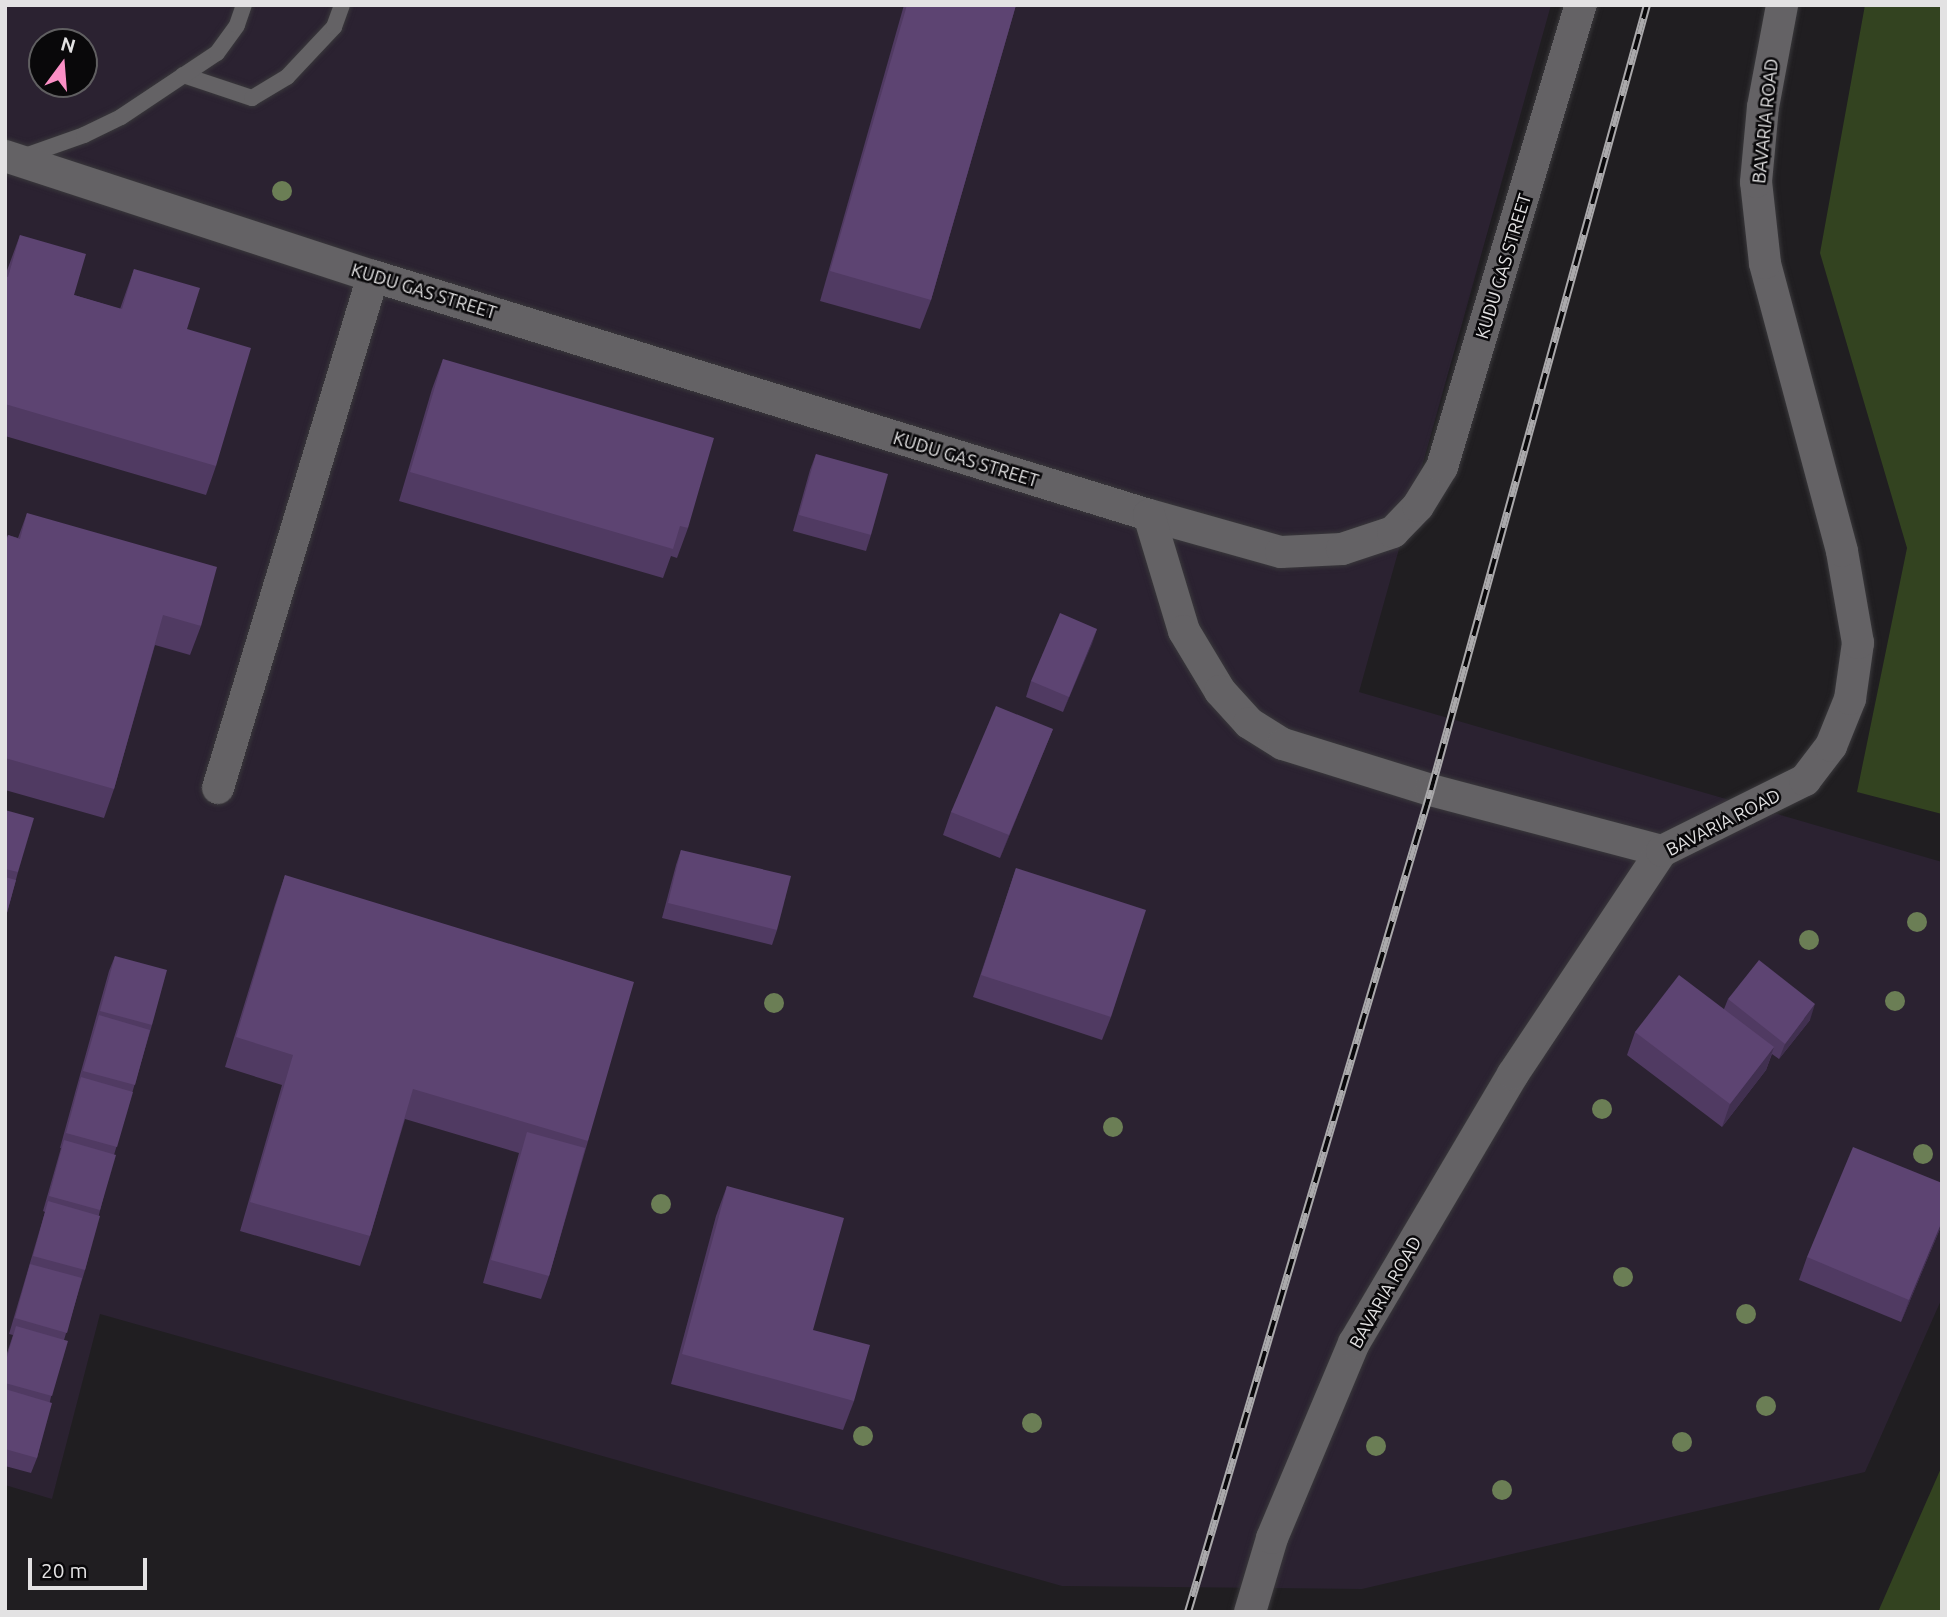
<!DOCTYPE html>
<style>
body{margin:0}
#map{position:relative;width:1947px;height:1617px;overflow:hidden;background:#201e21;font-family:Ubuntu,sans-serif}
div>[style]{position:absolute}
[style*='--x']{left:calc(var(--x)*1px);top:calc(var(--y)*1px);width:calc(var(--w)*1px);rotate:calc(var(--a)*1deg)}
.commercial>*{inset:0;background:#2b2231}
.green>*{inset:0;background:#334320}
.roads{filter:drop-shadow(0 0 2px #39383b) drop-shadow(0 0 2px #39383b)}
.lane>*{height:16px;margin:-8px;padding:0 8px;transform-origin:8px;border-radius:8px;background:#646265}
.street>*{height:32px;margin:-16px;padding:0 16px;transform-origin:16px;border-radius:16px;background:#646265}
.rail>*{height:8px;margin-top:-4px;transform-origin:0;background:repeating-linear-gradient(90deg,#09080a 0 16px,#aaa9ab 0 32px);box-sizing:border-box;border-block:2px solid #aaa9ab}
.trees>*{width:20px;height:20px;margin:-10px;border-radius:50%;background:#6b7e55}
.wall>*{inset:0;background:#503a62}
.shaded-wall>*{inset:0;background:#413050}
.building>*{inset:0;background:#5d4472}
span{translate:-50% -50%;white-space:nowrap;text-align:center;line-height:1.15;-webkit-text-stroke:5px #09080a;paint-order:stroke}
.street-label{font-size:18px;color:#e3e2e3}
.frame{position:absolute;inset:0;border:7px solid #e3e2e3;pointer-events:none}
.north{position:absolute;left:28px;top:28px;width:70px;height:70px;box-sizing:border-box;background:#09080a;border:2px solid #605f61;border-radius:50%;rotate:16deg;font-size:19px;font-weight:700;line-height:28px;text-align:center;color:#e3e2e3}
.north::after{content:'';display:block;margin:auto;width:24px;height:32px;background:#fb8fc6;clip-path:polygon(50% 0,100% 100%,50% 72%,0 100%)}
.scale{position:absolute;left:28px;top:1558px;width:119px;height:32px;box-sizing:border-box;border:4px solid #e3e2e3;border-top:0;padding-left:9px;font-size:21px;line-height:24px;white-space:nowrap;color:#e3e2e3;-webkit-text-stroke:5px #09080a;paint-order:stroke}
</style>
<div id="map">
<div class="commercial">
<div style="clip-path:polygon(evenodd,5px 5px,1551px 5px,1359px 692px,1942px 862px,1942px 1298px,1865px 1472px,1362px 1589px,1062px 1586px,100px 1314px,52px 1499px,5px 1485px,5px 5px,42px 42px,84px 42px,84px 84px,42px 84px,42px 42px)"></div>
</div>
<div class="green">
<div style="clip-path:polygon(1865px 5px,1942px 5px,1942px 814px,1857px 792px,1907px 548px,1820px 253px)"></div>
<div style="clip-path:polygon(1942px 1466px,1942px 1612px,1878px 1612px)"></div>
</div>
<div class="roads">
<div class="lane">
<div style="--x:183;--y:75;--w:73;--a:18.4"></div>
<div style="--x:252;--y:98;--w:41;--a:-31"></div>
<div style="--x:287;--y:77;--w:69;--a:-46.8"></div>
<div style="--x:334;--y:27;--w:23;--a:-70"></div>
<div style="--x:22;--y:157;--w:66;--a:-19.5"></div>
<div style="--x:84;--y:135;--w:41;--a:-25.9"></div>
<div style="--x:121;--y:117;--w:115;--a:-33.7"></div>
<div style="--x:217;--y:53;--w:34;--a:-54"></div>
<div style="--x:237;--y:25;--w:21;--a:-71"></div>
</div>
<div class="street">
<div style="--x:5;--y:156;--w:387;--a:18.1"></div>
<div style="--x:373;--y:276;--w:812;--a:17.12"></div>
<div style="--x:1149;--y:515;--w:137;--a:15.7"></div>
<div style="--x:1281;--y:552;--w:61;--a:-2.8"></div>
<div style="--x:1342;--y:549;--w:54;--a:-18.4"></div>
<div style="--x:1393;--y:532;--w:36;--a:-46"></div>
<div style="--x:1418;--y:506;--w:46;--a:-58.4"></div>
<div style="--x:1442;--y:467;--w:482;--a:-73.3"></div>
<div style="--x:1149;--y:515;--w:121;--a:73.2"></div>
<div style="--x:1184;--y:631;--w:70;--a:59"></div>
<div style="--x:1220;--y:691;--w:43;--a:47.8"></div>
<div style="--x:1249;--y:723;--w:40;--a:32"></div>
<div style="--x:1283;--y:744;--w:155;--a:17.3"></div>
<div style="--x:1431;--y:790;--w:239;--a:14.8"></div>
<div style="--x:218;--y:788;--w:535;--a:-73.16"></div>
<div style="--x:1250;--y:1612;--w:77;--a:-73.4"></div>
<div style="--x:1272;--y:1538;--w:212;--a:-67.2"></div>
<div style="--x:1354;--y:1343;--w:312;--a:-59.4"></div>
<div style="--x:1513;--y:1074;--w:268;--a:-56.3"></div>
<div style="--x:1662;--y:851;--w:160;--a:-26.4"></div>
<div style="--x:1805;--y:780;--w:43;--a:-52.6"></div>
<div style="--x:1831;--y:746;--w:51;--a:-68"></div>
<div style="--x:1850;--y:699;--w:57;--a:-81.9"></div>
<div style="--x:1858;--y:643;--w:93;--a:-99.9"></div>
<div style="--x:1842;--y:551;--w:298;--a:-105"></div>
<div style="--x:1765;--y:263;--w:81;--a:-96.3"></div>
<div style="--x:1756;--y:182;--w:75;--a:-84.7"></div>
<div style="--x:1763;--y:107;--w:104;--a:-79.4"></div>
</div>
</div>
<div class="rail">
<div style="--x:1188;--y:1612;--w:857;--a:-73.53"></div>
<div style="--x:1431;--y:790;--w:814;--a:-74.62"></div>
</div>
<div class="trees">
<div style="left:282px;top:191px"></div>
<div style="left:1917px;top:922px"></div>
<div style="left:1809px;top:940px"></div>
<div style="left:1895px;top:1001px"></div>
<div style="left:774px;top:1003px"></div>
<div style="left:1602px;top:1109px"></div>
<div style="left:1113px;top:1127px"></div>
<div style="left:1923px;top:1154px"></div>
<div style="left:661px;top:1204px"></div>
<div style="left:1623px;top:1277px"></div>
<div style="left:1746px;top:1314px"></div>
<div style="left:1766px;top:1406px"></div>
<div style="left:1032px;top:1423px"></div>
<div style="left:863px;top:1436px"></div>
<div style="left:1682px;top:1442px"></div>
<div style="left:1376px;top:1446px"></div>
<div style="left:1502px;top:1490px"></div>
</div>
<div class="wall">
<div style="clip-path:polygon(904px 5px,1016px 5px,931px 300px,920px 329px,820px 301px)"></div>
<div style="clip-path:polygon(20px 235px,74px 295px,120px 309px,134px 269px,187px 329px,216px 466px,206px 495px,5px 436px,5px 276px)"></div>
<div style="clip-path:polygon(443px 359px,688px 528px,677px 558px,671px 556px,663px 578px,399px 501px,432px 389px)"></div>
<div style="clip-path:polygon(816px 454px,871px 535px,866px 551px,793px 531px,810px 470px)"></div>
<div style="clip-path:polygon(27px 513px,201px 626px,190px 655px,155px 645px,114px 789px,104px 818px,5px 790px,5px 543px,8px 535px,18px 538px)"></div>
<div style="clip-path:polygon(1097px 629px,1063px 712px,1026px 697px,1031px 681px)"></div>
<div style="clip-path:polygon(1053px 729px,1000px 858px,943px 835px,951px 812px)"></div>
<div style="clip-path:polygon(5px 810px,18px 872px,5px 920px)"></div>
<div style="clip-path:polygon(681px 850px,777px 930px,772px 945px,662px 918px,676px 865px)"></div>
<div style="clip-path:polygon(1016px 868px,1111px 1017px,1102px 1040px,973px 997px)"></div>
<div style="clip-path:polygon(285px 875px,588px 1141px,549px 1276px,541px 1299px,483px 1283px,519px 1153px,405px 1119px,370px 1236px,360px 1266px,240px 1231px,282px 1085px,225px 1067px,275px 905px)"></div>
<div style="clip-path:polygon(115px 956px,152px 1025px,114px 1155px,85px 1270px,64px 1340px,37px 1458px,31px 1473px,5px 1466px,5px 1359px,13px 1335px,9px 1334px,45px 1212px,43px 1211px,61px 1148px,60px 1148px,75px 1093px,109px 971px)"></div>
<div style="clip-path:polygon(1728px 999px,1810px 1020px,1779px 1059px,1772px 1054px,1766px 1070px,1722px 1127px,1627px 1055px,1635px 1032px,1724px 1009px)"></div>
<div style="clip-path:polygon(727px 1186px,854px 1401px,843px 1430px,671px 1384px,716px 1216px)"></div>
<div style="clip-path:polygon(1942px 1224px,1901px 1322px,1799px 1280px,1807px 1257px)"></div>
</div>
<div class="shaded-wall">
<div style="clip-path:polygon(1097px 629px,1092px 644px,1063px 712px,1069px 697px)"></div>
<div style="clip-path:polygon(1053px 729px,1044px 751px,1000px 858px,1009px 835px)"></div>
<div style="clip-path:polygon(1815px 1004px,1810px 1020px,1779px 1059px,1785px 1044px)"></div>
<div style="clip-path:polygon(1774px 1047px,1766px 1070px,1722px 1127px,1730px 1104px)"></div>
<div style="clip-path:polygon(1942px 1221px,1942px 1224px,1901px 1322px,1909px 1300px)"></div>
</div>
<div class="building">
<div style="clip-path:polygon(907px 5px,1016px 5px,931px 300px,830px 271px)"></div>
<div style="clip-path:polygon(20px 235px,86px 254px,74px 295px,122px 309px,134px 269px,200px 288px,187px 329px,251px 348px,216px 466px,5px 404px,5px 276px,8px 277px)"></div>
<div style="clip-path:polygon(443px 359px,714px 438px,688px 528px,680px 526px,673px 549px,410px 472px)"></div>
<div style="clip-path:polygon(816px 454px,888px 474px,871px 535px,799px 515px)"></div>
<div style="clip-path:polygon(27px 513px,217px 567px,201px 626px,163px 615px,114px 789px,5px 758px,5px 546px,8px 535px,20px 539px)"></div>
<div style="clip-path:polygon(1060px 613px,1097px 629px,1069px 697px,1031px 681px)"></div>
<div style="clip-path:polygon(996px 706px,1053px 729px,1009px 835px,951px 812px)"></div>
<div style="clip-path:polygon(5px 810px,34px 818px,18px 872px,5px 869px)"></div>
<div style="clip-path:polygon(681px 850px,791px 876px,777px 930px,668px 903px)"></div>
<div style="clip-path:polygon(1016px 868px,1146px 910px,1111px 1017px,981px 975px)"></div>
<div style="clip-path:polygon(285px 875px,634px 982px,588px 1141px,413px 1089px,370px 1236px,250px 1202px,293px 1055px,236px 1037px)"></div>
<div style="clip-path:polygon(5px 877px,16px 880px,5px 920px)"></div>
<div style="clip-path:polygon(115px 956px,167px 970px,152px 1025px,100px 1011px)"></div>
<div style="clip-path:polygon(1759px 960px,1815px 1004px,1785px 1044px,1728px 999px)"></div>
<div style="clip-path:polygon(1679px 975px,1774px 1047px,1730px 1104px,1635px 1032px)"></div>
<div style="clip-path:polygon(99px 1015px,150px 1030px,135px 1085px,83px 1071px)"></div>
<div style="clip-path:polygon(81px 1077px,133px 1092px,117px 1147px,66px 1133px)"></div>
<div style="clip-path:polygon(527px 1132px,585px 1148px,549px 1276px,491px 1260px)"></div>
<div style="clip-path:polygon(64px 1140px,116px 1155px,100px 1210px,49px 1196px)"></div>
<div style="clip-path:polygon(1853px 1147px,1942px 1183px,1942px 1221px,1909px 1300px,1807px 1257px)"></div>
<div style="clip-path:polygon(727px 1186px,844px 1218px,813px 1330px,870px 1345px,854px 1401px,682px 1354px)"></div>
<div style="clip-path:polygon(48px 1201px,100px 1216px,85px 1270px,33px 1256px)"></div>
<div style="clip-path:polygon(30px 1264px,82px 1278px,67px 1333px,15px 1318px)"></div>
<div style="clip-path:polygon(16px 1326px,68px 1341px,52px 1396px,5px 1383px,5px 1364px)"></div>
<div style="clip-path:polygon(5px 1389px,52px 1403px,37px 1458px,5px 1449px)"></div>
</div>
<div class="street-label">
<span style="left:1765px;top:121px;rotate:-84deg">BAVARIA ROAD</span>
<span style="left:1503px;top:266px;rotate:-73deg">KUDU GAS STREET</span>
<span style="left:424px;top:291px;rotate:17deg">KUDU GAS STREET</span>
<span style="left:966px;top:459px;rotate:17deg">KUDU GAS STREET</span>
<span style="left:1723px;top:822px;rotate:-27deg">BAVARIA ROAD</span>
<span style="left:1385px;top:1292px;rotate:-60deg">BAVARIA ROAD</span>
</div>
<div class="frame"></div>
<div class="north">N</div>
<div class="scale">20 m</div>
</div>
